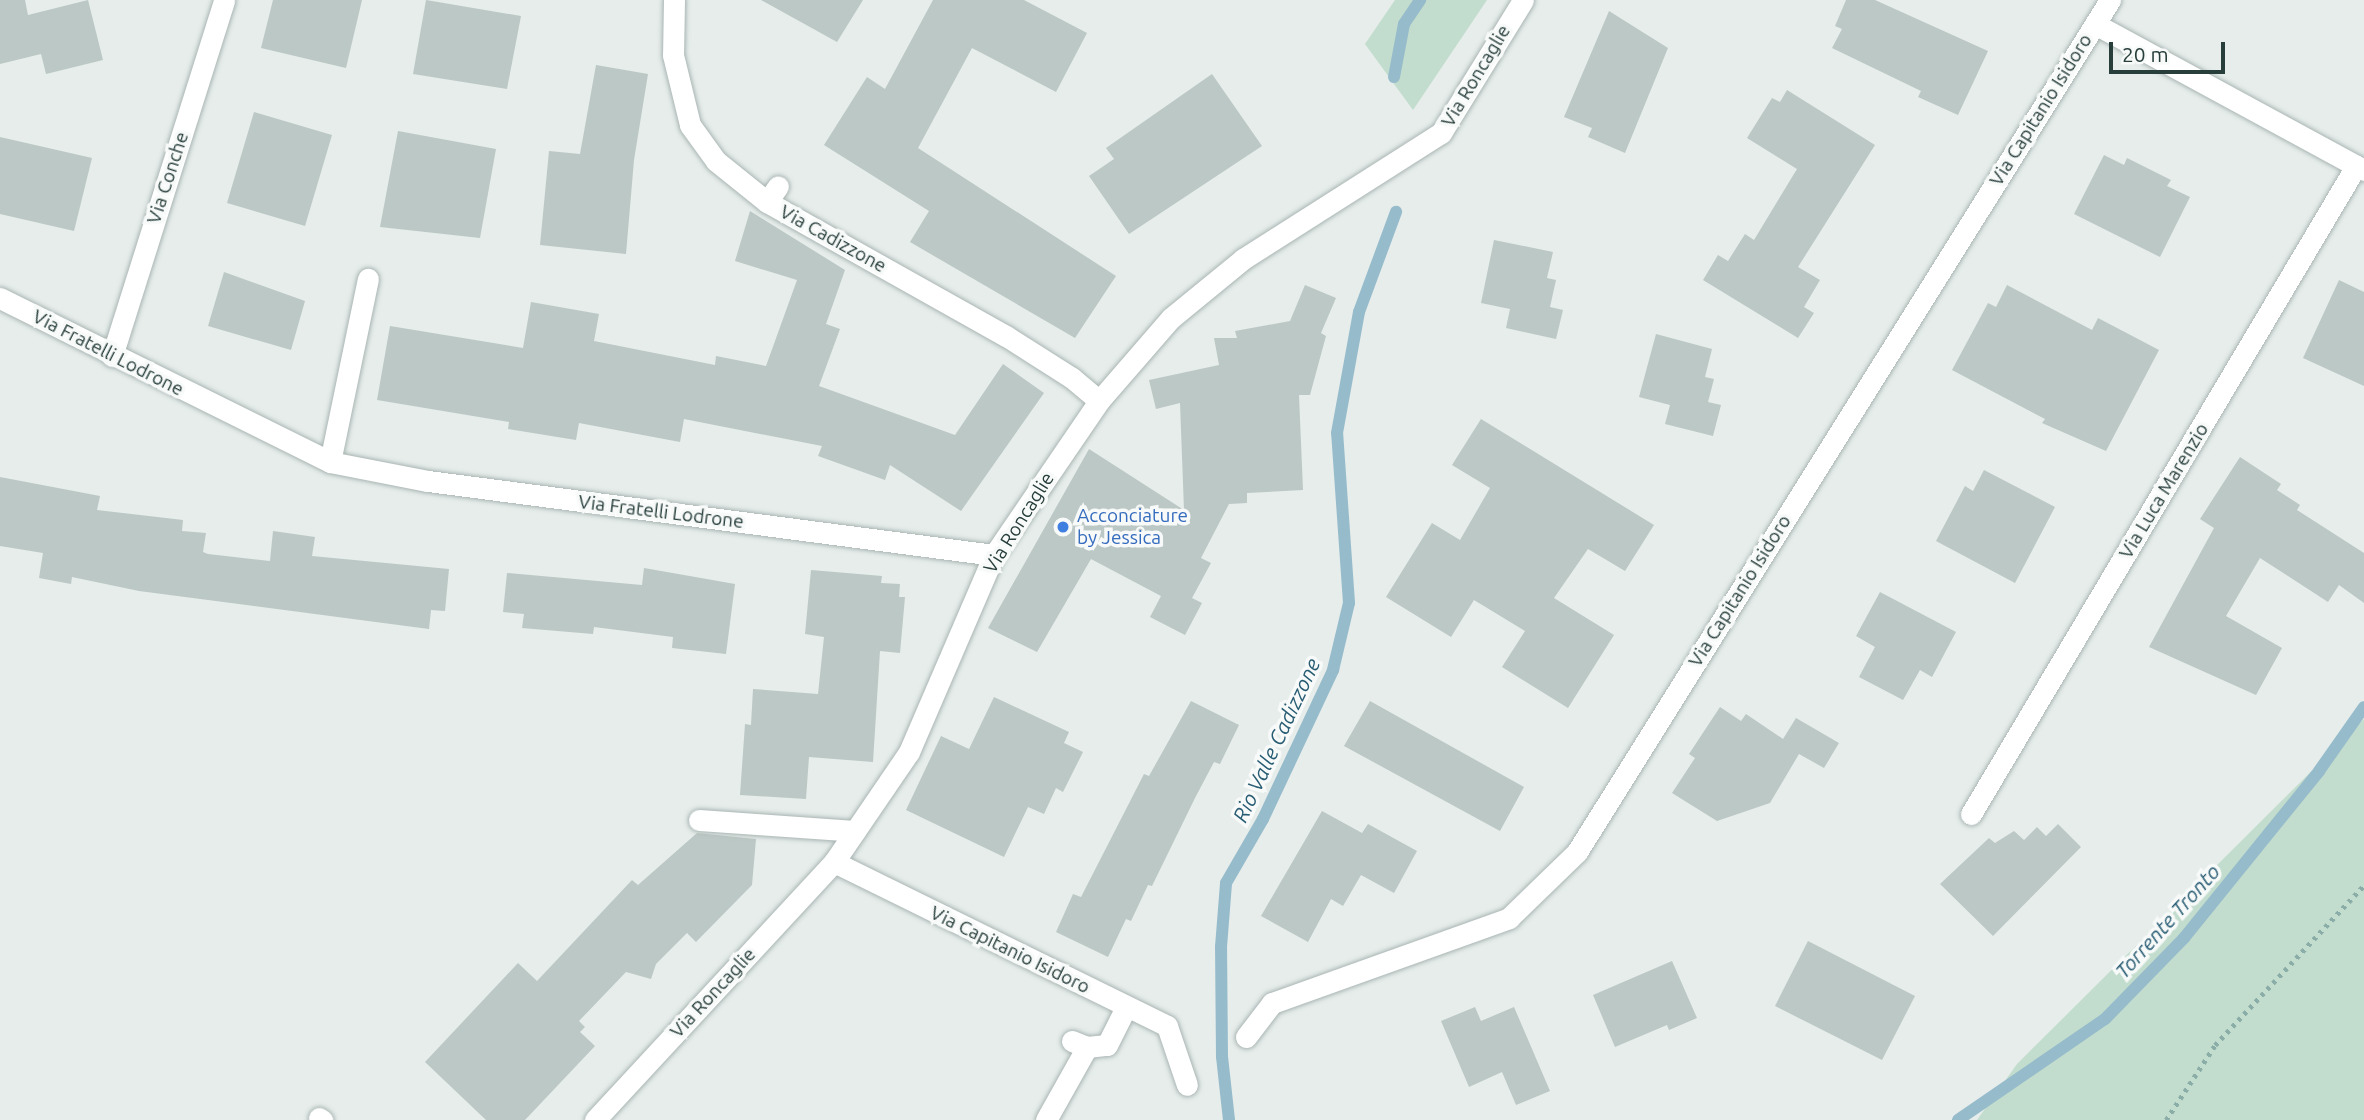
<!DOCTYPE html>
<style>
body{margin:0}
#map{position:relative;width:2364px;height:1120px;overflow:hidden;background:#e6edeb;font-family:Ubuntu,sans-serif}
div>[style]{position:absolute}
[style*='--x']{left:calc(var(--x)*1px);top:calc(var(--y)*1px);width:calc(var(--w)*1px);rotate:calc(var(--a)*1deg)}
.green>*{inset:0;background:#c2dccd}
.stream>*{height:12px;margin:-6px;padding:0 6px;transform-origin:6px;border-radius:6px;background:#96bbcb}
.building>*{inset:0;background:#bcc8c5}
.path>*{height:4.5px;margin-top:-2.25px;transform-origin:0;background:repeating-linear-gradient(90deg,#8bada7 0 3.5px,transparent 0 8.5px)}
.roads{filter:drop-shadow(0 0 2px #a9b5b3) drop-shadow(0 0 2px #a9b5b3)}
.service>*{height:21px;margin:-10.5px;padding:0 10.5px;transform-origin:10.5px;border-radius:10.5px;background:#fff}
.minor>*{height:21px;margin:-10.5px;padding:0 10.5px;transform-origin:10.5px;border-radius:10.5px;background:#fff}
.dots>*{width:19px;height:19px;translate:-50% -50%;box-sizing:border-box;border:4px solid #f7faf9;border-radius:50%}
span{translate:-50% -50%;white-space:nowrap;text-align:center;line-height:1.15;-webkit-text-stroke:7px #f7faf9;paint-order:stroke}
.street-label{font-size:19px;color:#273e3b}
.shop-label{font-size:19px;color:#366cbe}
.left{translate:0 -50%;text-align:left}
.water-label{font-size:21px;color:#285c73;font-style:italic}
.scale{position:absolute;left:2109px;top:42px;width:116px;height:32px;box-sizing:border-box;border:4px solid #273e3b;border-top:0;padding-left:9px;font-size:21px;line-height:24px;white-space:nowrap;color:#273e3b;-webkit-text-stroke:5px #f7faf9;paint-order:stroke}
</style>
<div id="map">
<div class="green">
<div style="clip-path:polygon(1395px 0,1487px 0,1413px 110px,1365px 44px)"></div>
<div style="clip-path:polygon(2364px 719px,2364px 1120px,1977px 1120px,2017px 1064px)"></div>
</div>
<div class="stream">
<div style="--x:1394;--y:77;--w:54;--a:-79.3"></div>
<div style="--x:1404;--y:24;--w:29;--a:-56"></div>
<div style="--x:1229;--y:1120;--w:63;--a:-96.3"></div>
<div style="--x:1222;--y:1057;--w:110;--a:-90.5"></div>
<div style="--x:1221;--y:947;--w:64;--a:-85.5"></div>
<div style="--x:1226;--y:883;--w:74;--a:-60"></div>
<div style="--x:1263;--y:819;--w:165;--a:-64.8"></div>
<div style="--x:1333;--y:670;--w:69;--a:-76.6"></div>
<div style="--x:1349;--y:603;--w:170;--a:-94"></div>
<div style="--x:1337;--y:433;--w:123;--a:-79.7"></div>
<div style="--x:1359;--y:312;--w:107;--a:-69.7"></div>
<div style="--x:1958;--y:1120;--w:178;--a:-34.5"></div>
<div style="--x:2105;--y:1019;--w:113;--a:-45.7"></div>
<div style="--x:2184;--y:938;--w:215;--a:-51"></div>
<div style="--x:2319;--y:771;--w:78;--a:-54.9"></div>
</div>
<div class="building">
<div style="clip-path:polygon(0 0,25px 0,28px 15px,88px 0,103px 60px,46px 74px,41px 54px,0 64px)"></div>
<div style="clip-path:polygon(273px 0,362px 0,346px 68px,261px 48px)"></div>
<div style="clip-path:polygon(426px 0,521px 16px,507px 89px,413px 74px)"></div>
<div style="clip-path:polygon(761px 0,863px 0,837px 42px)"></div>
<div style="clip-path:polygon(933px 0,1024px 0,1087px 33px,1056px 92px,972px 48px,918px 148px,1116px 276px,1075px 338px,910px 242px,929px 211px,824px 145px,867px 77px,885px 89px)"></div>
<div style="clip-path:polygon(1846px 0,1875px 0,1988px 51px,1958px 115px,1918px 97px,1921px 91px,1832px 48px,1842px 29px,1835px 26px)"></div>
<div style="clip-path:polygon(1609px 11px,1668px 48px,1625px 153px,1588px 137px,1592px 128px,1564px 117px)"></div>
<div style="clip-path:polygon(596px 65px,648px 74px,634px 160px,626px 254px,540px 245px,549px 151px,580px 154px)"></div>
<div style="clip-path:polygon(1212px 74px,1262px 146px,1129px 234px,1089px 176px,1114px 159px,1106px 148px)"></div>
<div style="clip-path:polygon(1787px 90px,1875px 145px,1798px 267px,1820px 280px,1804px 307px,1814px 313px,1798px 338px,1703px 280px,1718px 255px,1728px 261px,1745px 234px,1754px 240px,1797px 169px,1747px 138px,1772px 98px,1780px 102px)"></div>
<div style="clip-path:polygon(254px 112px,332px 135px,305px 226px,227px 203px)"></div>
<div style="clip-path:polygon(398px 131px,496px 149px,480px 238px,380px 227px)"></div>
<div style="clip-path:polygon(0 137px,92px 158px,74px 231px,0 214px)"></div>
<div style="clip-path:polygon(2104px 155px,2124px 165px,2127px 158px,2171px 180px,2167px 186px,2190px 197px,2160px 257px,2074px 214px)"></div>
<div style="clip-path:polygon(750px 211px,845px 270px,826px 324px,840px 329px,819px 386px,955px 435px,1003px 364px,1044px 393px,961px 511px,890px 465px,885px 480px,818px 456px,822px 446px,684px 419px,680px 442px,579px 423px,576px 440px,508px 429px,509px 422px,377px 400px,390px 326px,523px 348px,531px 302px,599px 314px,594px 341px,715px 365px,716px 356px,766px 366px,797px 280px,735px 261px)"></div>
<div style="clip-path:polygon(1494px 240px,1553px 252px,1547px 278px,1556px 280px,1550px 307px,1563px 310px,1556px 339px,1506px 328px,1510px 309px,1481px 303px)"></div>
<div style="clip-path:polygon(224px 272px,305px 301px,291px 350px,208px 326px)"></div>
<div style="clip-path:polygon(2339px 280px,2364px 292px,2364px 386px,2303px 358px)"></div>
<div style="clip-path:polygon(1305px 285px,1336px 298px,1321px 333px,1326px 336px,1310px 395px,1299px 395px,1303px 490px,1247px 493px,1247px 503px,1229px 504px,1201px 558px,1211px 563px,1192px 598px,1202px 603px,1185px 635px,1150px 617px,1161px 596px,1091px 559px,1037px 652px,988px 628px,1089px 449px,1184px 510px,1180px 403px,1156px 409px,1149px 380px,1219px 365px,1214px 338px,1237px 338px,1235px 331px,1290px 321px)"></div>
<div style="clip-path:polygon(2007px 285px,2092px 330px,2098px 318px,2159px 350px,2106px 451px,2042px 423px,2045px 419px,1952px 370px,1988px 303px,1996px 307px)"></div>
<div style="clip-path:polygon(1656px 334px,1712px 349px,1705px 377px,1714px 379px,1708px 402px,1721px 405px,1713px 436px,1665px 424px,1670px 405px,1639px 397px)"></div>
<div style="clip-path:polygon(1481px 419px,1654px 525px,1625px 571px,1588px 549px,1554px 598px,1614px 635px,1568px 708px,1502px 667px,1525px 631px,1474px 600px,1451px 637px,1386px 597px,1432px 523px,1460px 540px,1490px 488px,1452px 465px)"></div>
<div style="clip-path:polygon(2240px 457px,2281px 484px,2277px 490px,2300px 505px,2297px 510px,2364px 553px,2364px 603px,2339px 585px,2328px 602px,2260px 558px,2226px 616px,2282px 648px,2256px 695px,2149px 647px,2214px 528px,2200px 519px)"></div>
<div style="clip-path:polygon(1984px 470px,2055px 507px,2015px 583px,1936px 541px,1965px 486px,1973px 491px)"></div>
<div style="clip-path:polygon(0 477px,100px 496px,97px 510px,183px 520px,182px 531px,206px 533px,203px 552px,208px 554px,270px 561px,273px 531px,315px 537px,312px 556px,449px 569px,445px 611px,431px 610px,429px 629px,139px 591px,72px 577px,71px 584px,39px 578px,43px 553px,0 546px)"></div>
<div style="clip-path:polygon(644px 568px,735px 584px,726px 654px,672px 648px,673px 637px,594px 627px,593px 634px,522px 628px,524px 614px,503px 612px,507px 573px,642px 585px)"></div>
<div style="clip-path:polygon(811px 570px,882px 576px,881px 583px,900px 584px,899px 597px,905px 597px,900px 653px,880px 651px,873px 762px,809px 757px,806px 799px,740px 795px,745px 724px,751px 725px,753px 689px,818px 694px,824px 637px,805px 634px)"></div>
<div style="clip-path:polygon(1880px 592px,1956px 632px,1932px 677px,1920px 670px,1903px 700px,1859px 677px,1875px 647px,1856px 636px)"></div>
<div style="clip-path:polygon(994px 697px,1069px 732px,1064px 743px,1083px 752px,1063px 792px,1056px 788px,1044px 814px,1028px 807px,1004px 857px,906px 810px,941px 736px,969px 749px)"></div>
<div style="clip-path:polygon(1191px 701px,1239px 725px,1220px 764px,1214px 762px,1195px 798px,1152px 886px,1148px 885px,1131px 921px,1126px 919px,1108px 957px,1056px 932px,1073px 894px,1081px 897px,1144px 774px,1149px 776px)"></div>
<div style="clip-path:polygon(1370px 701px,1524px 787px,1500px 831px,1344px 746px)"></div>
<div style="clip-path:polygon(1720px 707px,1741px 721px,1746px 714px,1783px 739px,1796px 718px,1839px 743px,1824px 768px,1799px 754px,1770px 803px,1717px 821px,1672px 793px,1695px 758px,1689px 754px)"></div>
<div style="clip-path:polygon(1322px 811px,1362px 833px,1368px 824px,1417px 851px,1394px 893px,1361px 875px,1343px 906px,1331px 899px,1308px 942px,1261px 916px)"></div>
<div style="clip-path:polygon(2058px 824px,2081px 847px,1993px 936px,1940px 884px,1989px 838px,1995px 843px,2014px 831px,2024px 840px,2037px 827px,2046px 836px)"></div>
<div style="clip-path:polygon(697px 833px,756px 839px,752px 885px,696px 942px,687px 933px,656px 964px,651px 979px,626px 972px,579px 1021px,585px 1027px,580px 1032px,595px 1046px,525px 1120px,486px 1120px,425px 1062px,518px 963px,537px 981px,632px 880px,638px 885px)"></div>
<div style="clip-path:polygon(1808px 941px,1915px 996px,1882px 1060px,1775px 1006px)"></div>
<div style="clip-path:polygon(1672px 961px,1697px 1018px,1669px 1030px,1667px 1025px,1615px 1047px,1593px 995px)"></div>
<div style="clip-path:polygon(1475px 1007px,1481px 1021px,1514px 1007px,1550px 1091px,1516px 1105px,1502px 1072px,1469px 1087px,1441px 1021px)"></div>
</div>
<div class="path">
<div style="--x:2166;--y:1120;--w:90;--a:-56.8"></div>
<div style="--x:2215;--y:1045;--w:219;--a:-47"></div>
</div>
<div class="roads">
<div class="service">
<div style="--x:767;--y:202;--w:19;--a:-55"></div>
<div style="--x:699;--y:820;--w:156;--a:4"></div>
<div style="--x:1072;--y:1041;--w:16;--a:22"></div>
<div style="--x:1087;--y:1047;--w:20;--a:-6"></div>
<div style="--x:1107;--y:1045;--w:42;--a:-63.4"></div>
<div style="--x:319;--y:1118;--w:4;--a:34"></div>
<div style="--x:1046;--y:1120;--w:84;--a:-60.7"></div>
</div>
<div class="minor">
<div style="--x:674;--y:0;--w:55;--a:91"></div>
<div style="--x:673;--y:55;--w:72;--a:76.3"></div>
<div style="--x:690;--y:125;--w:44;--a:54.2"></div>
<div style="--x:716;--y:161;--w:65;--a:38.8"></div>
<div style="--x:767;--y:202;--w:274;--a:29.3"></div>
<div style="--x:1006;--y:336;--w:78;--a:32.5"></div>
<div style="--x:1072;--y:378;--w:35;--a:40"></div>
<div style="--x:2095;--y:24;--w:306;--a:28.5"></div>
<div style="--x:0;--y:298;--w:369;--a:26.4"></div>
<div style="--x:330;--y:462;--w:100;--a:11"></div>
<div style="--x:428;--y:481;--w:571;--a:7.45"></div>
<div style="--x:112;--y:356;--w:373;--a:-72.5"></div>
<div style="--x:330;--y:462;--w:187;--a:-78.3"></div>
<div style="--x:1971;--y:814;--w:754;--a:-59.28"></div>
<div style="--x:834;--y:862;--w:371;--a:26.2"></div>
<div style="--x:1167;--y:1026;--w:62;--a:71.3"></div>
<div style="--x:1246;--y:1037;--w:43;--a:-52.6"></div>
<div style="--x:1272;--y:1003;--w:252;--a:-19.7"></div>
<div style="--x:1509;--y:918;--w:95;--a:-44.1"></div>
<div style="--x:1577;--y:852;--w:1005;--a:-57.97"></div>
<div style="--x:595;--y:1120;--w:352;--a:-47.2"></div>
<div style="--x:834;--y:862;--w:133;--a:-55.7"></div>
<div style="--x:909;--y:752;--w:215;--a:-66.7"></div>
<div style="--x:994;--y:555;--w:186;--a:-55.7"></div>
<div style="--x:1099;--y:401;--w:110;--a:-49.1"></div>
<div style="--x:1171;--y:318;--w:93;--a:-39.3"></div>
<div style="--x:1243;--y:259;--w:235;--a:-32.5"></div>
<div style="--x:1441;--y:133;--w:156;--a:-58.3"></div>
</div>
</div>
<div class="dots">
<div style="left:1063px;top:527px;background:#3f7fe0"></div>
</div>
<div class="street-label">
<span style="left:1476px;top:76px;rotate:-59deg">Via Roncaglie</span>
<span style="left:2041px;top:110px;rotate:-58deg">Via Capitanio Isidoro</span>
<span style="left:168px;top:178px;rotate:-72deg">Via Conche</span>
<span style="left:833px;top:239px;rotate:29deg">Via Cadizzone</span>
<span style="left:108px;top:353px;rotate:27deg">Via Fratelli Lodrone</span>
<span style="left:2164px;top:491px;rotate:-59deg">Via Luca Marenzio</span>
<span style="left:661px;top:512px;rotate:7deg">Via Fratelli Lodrone</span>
<span style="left:1019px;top:523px;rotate:-58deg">Via Roncaglie</span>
<span style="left:1740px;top:591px;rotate:-58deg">Via Capitanio Isidoro</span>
<span style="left:1010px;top:950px;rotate:26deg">Via Capitanio Isidoro</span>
<span style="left:713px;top:993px;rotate:-47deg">Via Roncaglie</span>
</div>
<div class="shop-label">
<span class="left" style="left:1077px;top:527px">Acconciature<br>by Jessica</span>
</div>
<div class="water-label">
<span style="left:1276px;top:740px;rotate:-65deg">Rio Valle Cadizzone</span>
<span style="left:2167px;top:921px;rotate:-48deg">Torrente Tronto</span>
</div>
<div class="scale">20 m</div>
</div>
